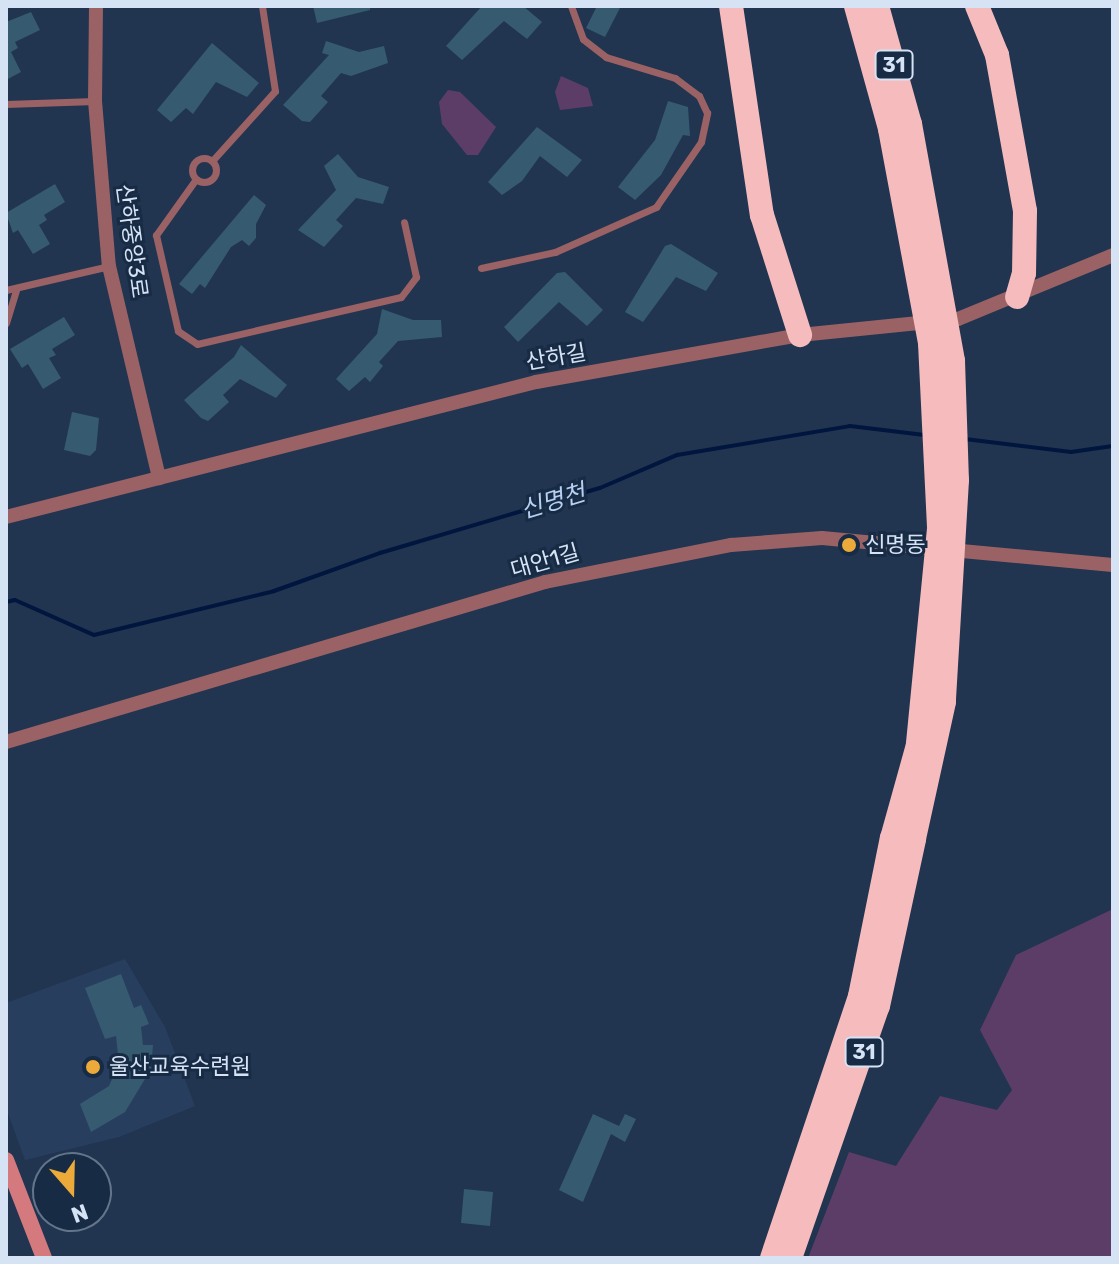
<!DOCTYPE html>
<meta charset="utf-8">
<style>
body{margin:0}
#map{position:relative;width:1119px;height:1264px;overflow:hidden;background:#213550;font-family:Rubik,"Noto Sans KR",sans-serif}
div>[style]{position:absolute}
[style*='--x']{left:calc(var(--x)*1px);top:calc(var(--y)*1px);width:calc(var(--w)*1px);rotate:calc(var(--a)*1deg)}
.built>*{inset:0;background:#283e5f}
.green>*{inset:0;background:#5c3d67}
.stream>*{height:4px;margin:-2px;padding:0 2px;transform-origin:2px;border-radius:2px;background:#00163e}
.building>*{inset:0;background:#365a70}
.lane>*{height:7px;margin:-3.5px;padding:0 3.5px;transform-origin:3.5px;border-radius:3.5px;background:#9b6265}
.lane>.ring{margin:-3.5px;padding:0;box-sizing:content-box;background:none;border:7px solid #9b6265;border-radius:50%}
.street>*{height:14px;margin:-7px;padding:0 7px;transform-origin:7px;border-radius:7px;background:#9b6265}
.secondary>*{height:16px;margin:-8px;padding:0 8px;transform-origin:8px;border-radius:8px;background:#d47a7f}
.highway>*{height:24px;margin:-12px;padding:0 12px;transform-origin:12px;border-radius:12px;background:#f5bbbd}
.highway-bridge>*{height:24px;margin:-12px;padding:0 12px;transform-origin:12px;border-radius:12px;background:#f5bbbd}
.dots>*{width:22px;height:22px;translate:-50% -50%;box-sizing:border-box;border:4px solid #172b45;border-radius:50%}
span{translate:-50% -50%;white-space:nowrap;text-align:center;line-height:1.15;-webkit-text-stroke:6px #172b45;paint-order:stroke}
.shield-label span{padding:2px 6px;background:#172b45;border:2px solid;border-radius:6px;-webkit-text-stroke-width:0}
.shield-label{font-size:20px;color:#d6e3f4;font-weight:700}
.street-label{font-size:22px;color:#d6e3f4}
.poi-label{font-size:22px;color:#d6e3f4}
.left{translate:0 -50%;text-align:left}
.water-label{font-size:24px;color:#b7d0f2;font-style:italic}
.frame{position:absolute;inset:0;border:8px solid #d6e3f4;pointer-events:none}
.north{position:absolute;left:32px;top:1152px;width:80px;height:80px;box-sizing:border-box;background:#172b45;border:2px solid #63758b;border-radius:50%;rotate:160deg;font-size:22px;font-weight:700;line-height:32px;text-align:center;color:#d6e3f4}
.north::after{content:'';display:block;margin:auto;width:28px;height:36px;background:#ebaa39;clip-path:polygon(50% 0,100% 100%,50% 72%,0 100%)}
</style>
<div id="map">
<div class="built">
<div style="clip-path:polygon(125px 959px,165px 1027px,195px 1106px,119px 1137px,25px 1160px,6px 1108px,6px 1003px)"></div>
</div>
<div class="green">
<div style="clip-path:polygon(561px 76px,588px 88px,593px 106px,560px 110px,555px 92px)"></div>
<div style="clip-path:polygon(448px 90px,460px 92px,496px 127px,478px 155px,467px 155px,442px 124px,439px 102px)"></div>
<div style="clip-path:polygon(1113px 909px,1113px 1258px,808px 1258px,849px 1152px,896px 1166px,940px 1096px,997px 1110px,1012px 1090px,980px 1030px,1016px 955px)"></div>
</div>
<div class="stream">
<div style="--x:965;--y:439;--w:107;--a:7"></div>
<div style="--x:1071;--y:452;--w:42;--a:-8.1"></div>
<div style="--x:6;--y:602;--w:9;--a:-13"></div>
<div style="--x:15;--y:600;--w:86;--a:23.9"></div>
<div style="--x:94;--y:635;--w:185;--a:-13.7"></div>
<div style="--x:274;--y:591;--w:113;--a:-19.7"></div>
<div style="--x:380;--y:553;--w:229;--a:-16.5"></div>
<div style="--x:600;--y:488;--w:84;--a:-23.2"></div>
<div style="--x:677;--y:455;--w:175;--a:-9.5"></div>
<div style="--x:850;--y:426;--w:75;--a:6.9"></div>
</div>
<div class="building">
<div style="clip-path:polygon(313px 6px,370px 6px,370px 10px,317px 23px)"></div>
<div style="clip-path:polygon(482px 6px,523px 6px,542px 22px,527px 39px,504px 21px,462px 60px,446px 46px)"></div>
<div style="clip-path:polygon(597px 6px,621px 6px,605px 37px,586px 28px)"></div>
<div style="clip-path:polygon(31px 12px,40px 30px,15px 42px,18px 48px,11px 52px,21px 72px,6px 80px,6px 22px)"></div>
<div style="clip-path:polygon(326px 41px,359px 52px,384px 46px,388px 63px,351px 76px,341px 73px,321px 96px,328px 102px,310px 122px,302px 121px,283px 105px,329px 55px,322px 53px)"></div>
<div style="clip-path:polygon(212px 43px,259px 83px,247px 97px,216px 82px,193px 114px,186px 108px,171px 122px,157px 110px)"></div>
<div style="clip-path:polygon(668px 101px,688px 107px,690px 136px,683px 135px,661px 175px,635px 200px,618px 187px,655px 140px)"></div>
<div style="clip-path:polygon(537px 127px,582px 160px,567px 177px,540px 156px,522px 181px,502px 195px,488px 182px)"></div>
<div style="clip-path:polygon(338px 154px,358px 177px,389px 187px,383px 204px,356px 198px,336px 220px,343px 226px,324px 247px,298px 230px,336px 190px,324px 166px)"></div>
<div style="clip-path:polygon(55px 184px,65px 202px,44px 215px,47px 220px,39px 225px,50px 244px,33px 254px,18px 230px,13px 233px,6px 213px)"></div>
<div style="clip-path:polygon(254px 195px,266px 205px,256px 224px,256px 238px,249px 246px,242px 240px,231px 247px,205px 288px,200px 284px,192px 294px,179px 284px)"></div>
<div style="clip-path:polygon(671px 244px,718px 273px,706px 291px,676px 277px,643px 322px,625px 312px,665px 246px)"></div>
<div style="clip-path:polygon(565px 272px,603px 310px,587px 326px,559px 302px,518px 342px,504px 327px,557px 273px)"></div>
<div style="clip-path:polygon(382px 309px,413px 320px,441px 320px,442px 337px,398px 341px,379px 362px,383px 366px,370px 382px,365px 377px,349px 391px,336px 379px,377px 334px)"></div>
<div style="clip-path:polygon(64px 317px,75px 335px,52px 349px,56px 355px,49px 358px,61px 378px,43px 389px,28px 364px,22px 368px,10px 349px)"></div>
<div style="clip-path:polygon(241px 345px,287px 385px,276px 398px,240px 379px,223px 395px,229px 402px,208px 421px,201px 418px,184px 400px,234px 357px)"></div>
<div style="clip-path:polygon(72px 412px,99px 418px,96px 450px,90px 456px,64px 450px)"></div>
<div style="clip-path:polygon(121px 974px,134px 1008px,141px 1005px,149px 1024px,141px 1027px,143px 1045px,153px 1045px,151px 1069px,125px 1112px,91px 1132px,80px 1104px,109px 1086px,119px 1064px,116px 1036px,105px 1039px,85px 988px)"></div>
<div style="clip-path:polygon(593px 1114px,619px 1126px,625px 1114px,636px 1119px,625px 1142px,611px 1134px,583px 1202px,559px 1190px)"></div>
<div style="clip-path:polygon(464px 1189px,493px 1192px,490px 1226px,461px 1223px)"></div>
</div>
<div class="lane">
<div style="--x:6;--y:104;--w:89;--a:-1.9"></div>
<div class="ring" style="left:192px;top:158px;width:17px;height:17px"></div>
<div style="--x:212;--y:161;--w:94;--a:-48"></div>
<div style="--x:275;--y:91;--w:86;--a:-98.7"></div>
<div style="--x:196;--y:179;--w:69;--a:125.5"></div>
<div style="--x:156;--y:235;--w:98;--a:77.1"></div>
<div style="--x:178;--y:331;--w:23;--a:34"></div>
<div style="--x:197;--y:344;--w:209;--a:-13"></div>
<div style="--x:401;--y:297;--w:25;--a:-53"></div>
<div style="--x:416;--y:277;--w:56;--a:-102.3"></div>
<div style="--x:481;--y:268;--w:76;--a:-12.2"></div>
<div style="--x:555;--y:252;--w:111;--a:-24"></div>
<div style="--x:656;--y:207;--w:79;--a:-55.3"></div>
<div style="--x:701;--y:142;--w:30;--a:-78"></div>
<div style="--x:707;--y:113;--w:19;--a:-115"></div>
<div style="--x:699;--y:96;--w:30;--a:-143"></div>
<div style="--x:675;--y:78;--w:72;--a:-163.1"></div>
<div style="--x:606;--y:57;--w:29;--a:-142"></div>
<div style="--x:583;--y:39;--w:35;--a:-110"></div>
<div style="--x:6;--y:290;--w:106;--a:-13.1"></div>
<div style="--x:6;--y:323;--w:34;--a:-73"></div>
</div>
<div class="street">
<div style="--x:96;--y:6;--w:95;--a:90.6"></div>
<div style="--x:95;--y:101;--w:166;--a:85.2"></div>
<div style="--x:109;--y:266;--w:218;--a:76.7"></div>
<div style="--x:6;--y:517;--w:547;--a:-14.29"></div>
<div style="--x:536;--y:382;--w:268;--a:-10.1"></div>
<div style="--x:800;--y:335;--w:159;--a:-5.8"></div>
<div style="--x:958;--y:319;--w:168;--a:-22.4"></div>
<div style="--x:6;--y:742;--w:562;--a:-16.53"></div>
<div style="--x:545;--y:582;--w:190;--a:-11.3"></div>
<div style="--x:731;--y:545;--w:91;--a:-4.4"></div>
<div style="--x:822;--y:538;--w:292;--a:5.3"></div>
</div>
<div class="secondary">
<div style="--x:6;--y:1160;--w:105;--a:68.8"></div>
</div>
<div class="highway">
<div style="--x:731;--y:6;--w:211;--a:81.6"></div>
<div style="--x:762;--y:215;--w:126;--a:72.4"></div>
<div style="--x:856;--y:6;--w:128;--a:74.5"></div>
<div style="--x:877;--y:6;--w:123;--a:74.4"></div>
<div style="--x:977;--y:6;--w:53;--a:67.8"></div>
<div style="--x:997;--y:55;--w:158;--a:79.8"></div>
<div style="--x:1025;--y:211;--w:62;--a:90.9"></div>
<div style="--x:1024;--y:273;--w:25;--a:106"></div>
<div style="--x:772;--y:1258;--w:276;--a:-71.4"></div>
<div style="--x:860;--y:996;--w:161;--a:-78.6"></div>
<div style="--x:790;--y:1258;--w:267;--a:-70.8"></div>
<div style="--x:878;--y:1006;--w:171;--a:-77.8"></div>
</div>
<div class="highway-bridge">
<div style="--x:910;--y:124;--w:241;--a:79.7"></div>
<div style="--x:953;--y:361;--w:119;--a:88.1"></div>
<div style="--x:957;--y:480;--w:222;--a:93.4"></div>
<div style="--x:944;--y:702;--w:140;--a:102.4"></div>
<div style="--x:890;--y:129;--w:218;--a:79.4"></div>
<div style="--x:930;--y:343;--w:186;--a:87.2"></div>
<div style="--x:939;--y:529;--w:217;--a:95.6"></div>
<div style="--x:918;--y:745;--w:97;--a:105.6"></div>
</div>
<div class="dots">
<div style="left:849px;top:545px;background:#ebaa39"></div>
<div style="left:93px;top:1067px;background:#ebaa39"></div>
</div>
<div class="shield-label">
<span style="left:894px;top:65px">31</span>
<span style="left:864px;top:1052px">31</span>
</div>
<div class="street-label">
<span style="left:132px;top:241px;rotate:82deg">산하중앙3로</span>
<span style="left:556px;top:357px;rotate:-10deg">산하길</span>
<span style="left:545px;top:561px;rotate:-16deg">대안1길</span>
</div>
<div class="poi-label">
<span class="left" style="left:865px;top:545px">신명동</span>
<span class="left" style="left:109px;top:1067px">울산교육수련원</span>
</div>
<div class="water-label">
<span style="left:553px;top:502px;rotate:-17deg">신명천</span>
</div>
<div class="frame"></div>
<div class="north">N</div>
</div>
